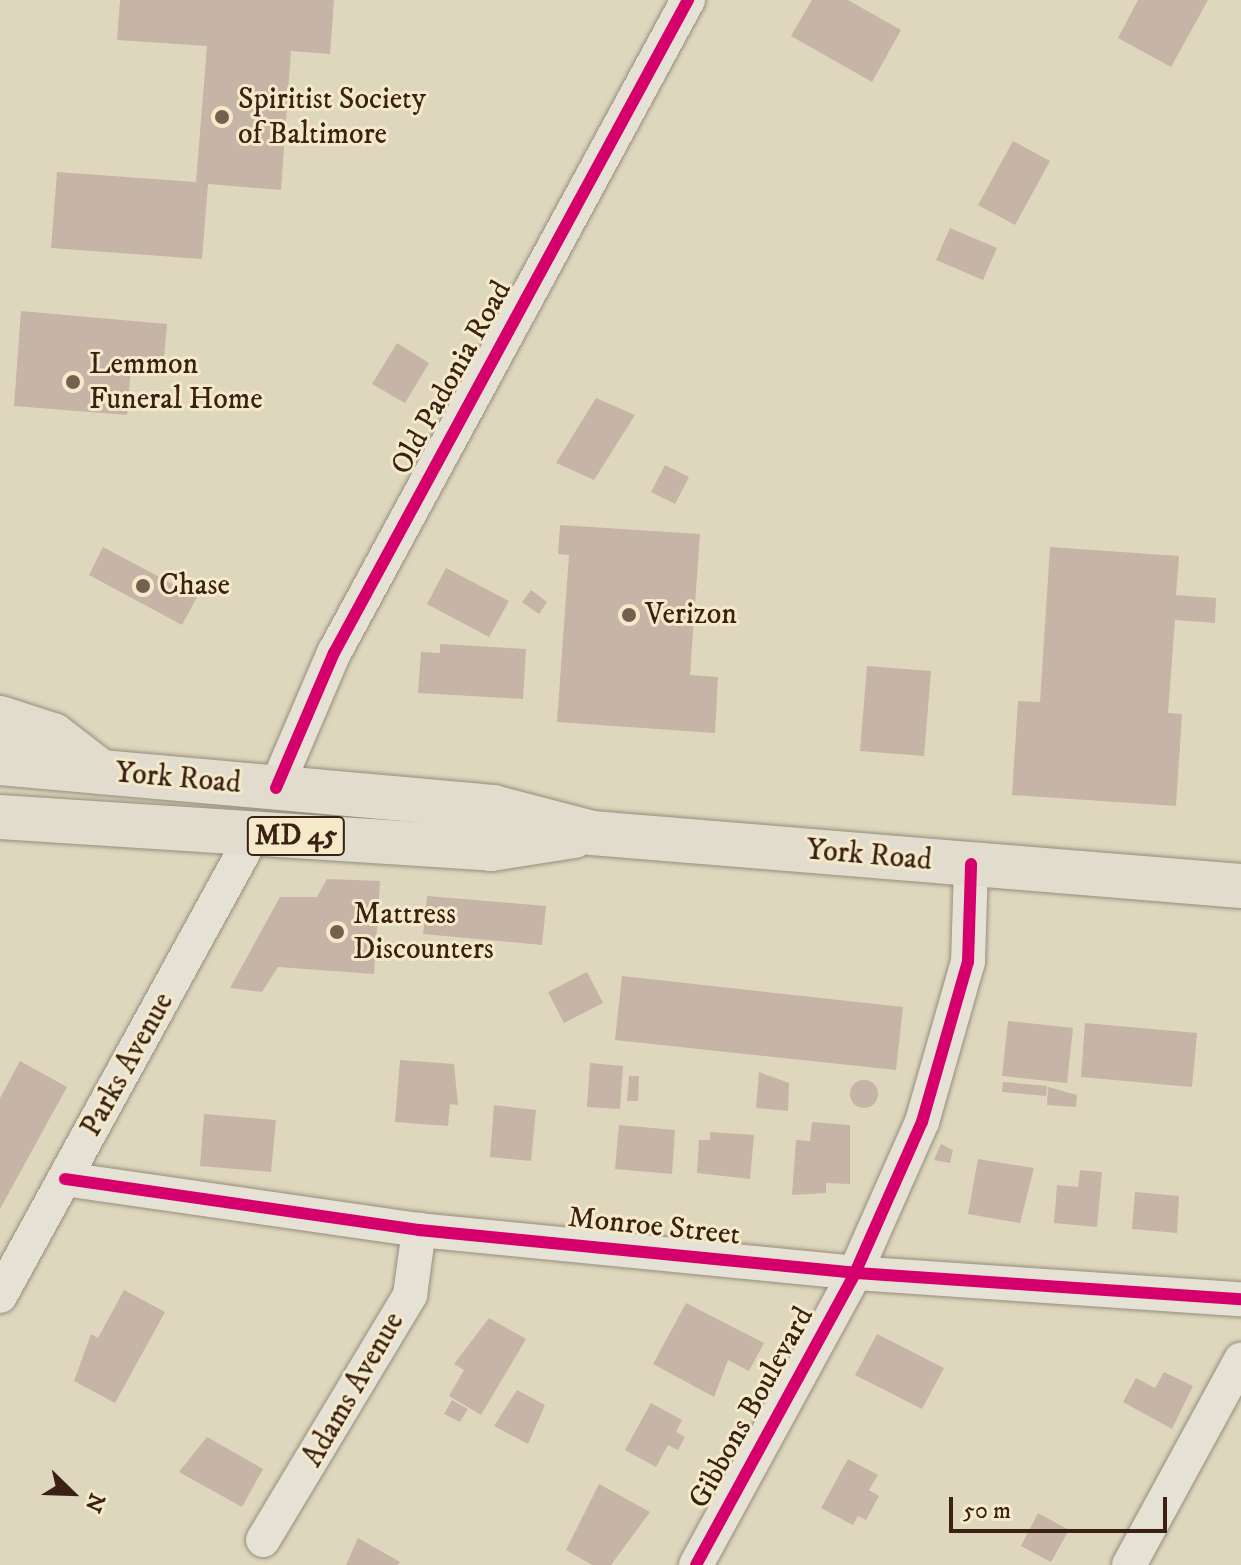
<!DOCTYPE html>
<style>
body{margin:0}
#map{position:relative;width:1241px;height:1565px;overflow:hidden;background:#dfd7bd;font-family:"IM FELL DW Pica",serif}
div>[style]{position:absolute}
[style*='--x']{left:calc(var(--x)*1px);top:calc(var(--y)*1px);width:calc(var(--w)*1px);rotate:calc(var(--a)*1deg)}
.building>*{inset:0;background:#c6b4a6}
.round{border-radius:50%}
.roads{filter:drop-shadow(0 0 2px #958d7d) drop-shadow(0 0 2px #958d7d)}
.minor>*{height:34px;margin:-17px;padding:0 17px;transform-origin:17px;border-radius:17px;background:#e5e1d4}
.primary>*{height:44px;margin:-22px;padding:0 22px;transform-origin:22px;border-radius:22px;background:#e1dccd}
.cycleway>*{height:12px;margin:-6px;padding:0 6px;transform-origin:6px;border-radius:6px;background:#d6006c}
.dots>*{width:22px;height:22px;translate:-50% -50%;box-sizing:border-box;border:4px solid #f4eaca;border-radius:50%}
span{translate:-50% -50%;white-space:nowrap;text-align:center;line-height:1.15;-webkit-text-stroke:6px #f4eaca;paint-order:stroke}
.shield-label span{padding:2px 6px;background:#f4eaca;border:2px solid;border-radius:6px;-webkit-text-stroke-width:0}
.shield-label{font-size:28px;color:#3b2014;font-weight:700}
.poi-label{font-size:30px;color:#3b2014}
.left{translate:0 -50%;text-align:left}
.street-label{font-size:30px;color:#3b2014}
.north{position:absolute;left:32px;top:1453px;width:80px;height:80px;-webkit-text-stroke:6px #f4eaca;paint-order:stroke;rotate:113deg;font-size:22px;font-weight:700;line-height:32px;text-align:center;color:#3b2014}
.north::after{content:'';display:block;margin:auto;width:28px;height:36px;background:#3b2014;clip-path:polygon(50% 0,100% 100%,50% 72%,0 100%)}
.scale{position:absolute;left:949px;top:1497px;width:218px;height:36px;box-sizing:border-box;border:4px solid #3b2014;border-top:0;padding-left:10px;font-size:24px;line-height:28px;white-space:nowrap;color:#3b2014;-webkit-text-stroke:6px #f4eaca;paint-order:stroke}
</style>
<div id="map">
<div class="building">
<div style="clip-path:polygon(120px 0,334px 0,330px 54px,291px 51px,281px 190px,208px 184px,202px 259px,51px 248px,57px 172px,196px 182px,207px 46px,117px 40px)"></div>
<div style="clip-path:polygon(812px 0,848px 0,901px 30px,872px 82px,791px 36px)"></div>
<div style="clip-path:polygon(1138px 0,1208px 0,1171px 67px,1118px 38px)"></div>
<div style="clip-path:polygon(1013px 141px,1050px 161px,1015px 225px,978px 205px)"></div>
<div style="clip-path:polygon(950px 228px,997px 248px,983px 280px,936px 260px)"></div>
<div style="clip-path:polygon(21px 311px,167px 324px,164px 359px,132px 356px,127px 415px,14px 406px)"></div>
<div style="clip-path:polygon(397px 343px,429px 363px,405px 403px,372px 384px)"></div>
<div style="clip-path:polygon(596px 398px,635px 415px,594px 480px,556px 463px)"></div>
<div style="clip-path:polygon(665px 465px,689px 477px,675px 504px,651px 492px)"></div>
<div style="clip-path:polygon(560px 525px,700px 534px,690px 675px,718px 677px,715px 733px,557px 722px,569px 555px,558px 554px)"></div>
<div style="clip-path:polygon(103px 547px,197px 597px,182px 625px,89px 575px)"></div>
<div style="clip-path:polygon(1050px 547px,1179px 556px,1176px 595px,1216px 598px,1215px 623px,1175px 620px,1168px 713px,1182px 714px,1176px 806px,1012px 795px,1018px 701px,1040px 702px)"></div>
<div style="clip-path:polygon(446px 568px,509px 601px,489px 637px,427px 604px)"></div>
<div style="clip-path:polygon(531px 590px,547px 602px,539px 614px,522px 602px)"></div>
<div style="clip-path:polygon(440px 644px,526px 649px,523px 699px,418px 693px,421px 652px,440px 653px)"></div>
<div style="clip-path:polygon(867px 666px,931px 671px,924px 756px,860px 751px)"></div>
<div style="clip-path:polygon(327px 879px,380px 881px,374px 974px,278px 967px,262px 992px,230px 988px,280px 897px,317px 897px)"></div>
<div style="clip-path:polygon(427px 896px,546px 906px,542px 945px,423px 934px)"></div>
<div style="clip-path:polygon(587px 972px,603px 1003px,564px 1023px,548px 992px)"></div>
<div style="clip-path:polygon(622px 976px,903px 1007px,896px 1070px,615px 1040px)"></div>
<div style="clip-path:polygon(1008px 1021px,1073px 1028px,1067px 1083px,1002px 1076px)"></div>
<div style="clip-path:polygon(1085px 1023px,1197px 1033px,1192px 1087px,1081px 1077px)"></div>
<div style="clip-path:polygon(400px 1060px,454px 1064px,458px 1105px,450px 1104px,448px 1126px,395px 1122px)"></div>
<div style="clip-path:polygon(20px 1061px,67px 1087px,0 1209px,0 1098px)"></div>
<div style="clip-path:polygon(590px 1063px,623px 1066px,620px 1109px,587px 1107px)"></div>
<div style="clip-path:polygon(759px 1072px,789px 1083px,788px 1111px,756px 1108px)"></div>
<div style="clip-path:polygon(629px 1076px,639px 1076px,638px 1101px,627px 1101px)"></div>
<div class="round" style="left:850px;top:1080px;width:28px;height:28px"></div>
<div style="clip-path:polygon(1003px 1082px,1047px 1086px,1046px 1096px,1002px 1092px)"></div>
<div style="clip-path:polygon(1048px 1087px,1077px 1095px,1076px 1107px,1047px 1105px)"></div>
<div style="clip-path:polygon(494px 1105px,536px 1110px,531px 1161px,490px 1157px)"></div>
<div style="clip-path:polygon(204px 1114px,276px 1120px,271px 1172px,200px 1166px)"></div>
<div style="clip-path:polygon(812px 1122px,850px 1125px,850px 1184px,826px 1183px,826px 1193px,792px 1195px,796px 1140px,810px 1141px)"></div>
<div style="clip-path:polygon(619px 1125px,675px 1130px,672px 1174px,615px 1169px)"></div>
<div style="clip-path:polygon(710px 1132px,754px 1135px,750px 1179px,697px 1173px,699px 1140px,710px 1140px)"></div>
<div style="clip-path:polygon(941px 1144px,953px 1150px,950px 1163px,934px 1160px)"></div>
<div style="clip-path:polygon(978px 1159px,1034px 1168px,1020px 1223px,968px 1214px)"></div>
<div style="clip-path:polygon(1080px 1170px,1102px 1172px,1097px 1227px,1054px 1223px,1057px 1185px,1078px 1187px)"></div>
<div style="clip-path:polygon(1135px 1192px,1179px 1196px,1177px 1233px,1132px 1229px)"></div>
<div style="clip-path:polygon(124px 1290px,165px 1312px,115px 1403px,74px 1381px,91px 1334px,98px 1338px)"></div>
<div style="clip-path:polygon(686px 1303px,764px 1343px,749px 1371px,728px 1360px,714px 1397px,653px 1364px)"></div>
<div style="clip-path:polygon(489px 1318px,526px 1339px,481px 1415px,449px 1396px,464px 1370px,454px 1364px)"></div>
<div style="clip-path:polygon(877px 1334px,944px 1368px,922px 1409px,855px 1375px)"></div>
<div style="clip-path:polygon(1164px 1372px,1193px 1386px,1172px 1429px,1123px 1402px,1136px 1378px,1155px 1388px)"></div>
<div style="clip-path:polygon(517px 1390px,545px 1405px,528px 1444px,494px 1426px)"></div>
<div style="clip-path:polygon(452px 1400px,468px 1409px,460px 1422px,444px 1414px)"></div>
<div style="clip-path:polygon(651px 1403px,682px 1420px,676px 1432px,685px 1437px,678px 1450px,668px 1445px,656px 1467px,625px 1450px)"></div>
<div style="clip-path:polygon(207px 1437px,263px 1469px,242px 1507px,179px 1472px)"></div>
<div style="clip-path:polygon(848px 1459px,878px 1475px,869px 1490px,879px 1496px,866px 1520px,858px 1516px,853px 1525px,821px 1508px)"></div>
<div style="clip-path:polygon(599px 1484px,650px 1512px,611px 1565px,592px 1565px,566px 1550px)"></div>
<div style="clip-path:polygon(1038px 1513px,1069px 1530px,1051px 1562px,1021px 1546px)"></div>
<div style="clip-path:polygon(358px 1538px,400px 1562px,398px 1565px,346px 1565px)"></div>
</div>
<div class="roads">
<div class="minor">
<div style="--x:276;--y:788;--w:147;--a:-66.8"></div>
<div style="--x:334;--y:653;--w:743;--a:-61.54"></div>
<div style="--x:65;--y:1179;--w:358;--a:8.2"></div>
<div style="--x:419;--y:1230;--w:438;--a:5.6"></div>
<div style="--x:855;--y:1273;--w:387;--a:3.9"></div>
<div style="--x:0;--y:1296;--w:528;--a:-61.25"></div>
<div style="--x:263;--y:1540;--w:286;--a:-59"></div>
<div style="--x:410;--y:1295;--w:66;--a:-82.1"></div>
<div style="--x:696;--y:1565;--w:332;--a:-61.4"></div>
<div style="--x:855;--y:1273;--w:165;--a:-66.1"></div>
<div style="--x:922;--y:1122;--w:166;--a:-74"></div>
<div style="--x:968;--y:962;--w:98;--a:-88.2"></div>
<div style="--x:1129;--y:1565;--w:234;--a:-61.4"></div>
</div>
<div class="primary">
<div style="--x:0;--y:718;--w:56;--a:17.8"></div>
<div style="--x:53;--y:735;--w:61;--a:37.6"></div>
<div style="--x:0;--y:763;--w:495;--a:5.1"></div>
<div style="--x:493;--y:807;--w:102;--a:14.7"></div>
<div style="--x:592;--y:833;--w:651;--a:4.67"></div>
<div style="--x:0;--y:817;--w:492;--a:3.7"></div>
<div style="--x:491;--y:849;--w:84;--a:-8.9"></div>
</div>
</div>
<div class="cycleway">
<div style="--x:276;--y:788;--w:147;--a:-66.8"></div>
<div style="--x:334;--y:653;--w:743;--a:-61.54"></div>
<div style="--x:65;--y:1179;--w:358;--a:8.2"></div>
<div style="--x:419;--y:1230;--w:438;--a:5.6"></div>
<div style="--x:855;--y:1273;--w:387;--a:3.9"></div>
<div style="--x:696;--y:1565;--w:332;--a:-61.4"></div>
<div style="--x:855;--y:1273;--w:165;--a:-66.1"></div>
<div style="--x:922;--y:1122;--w:166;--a:-74"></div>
<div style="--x:968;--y:962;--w:98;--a:-88.2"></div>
</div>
<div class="dots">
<div style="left:222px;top:117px;background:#74604f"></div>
<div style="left:73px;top:382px;background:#74604f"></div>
<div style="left:143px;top:586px;background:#74604f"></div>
<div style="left:629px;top:615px;background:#74604f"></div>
<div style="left:337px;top:932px;background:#74604f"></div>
</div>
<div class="shield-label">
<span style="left:296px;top:836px">MD 45</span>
</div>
<div class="poi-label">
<span class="left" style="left:238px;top:117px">Spiritist Society<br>of Baltimore</span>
<span class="left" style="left:89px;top:382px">Lemmon<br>Funeral Home</span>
<span class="left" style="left:159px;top:586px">Chase</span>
<span class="left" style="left:645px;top:615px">Verizon</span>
<span class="left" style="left:353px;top:932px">Mattress<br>Discounters</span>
</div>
<div class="street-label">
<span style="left:452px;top:378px;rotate:-61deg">Old Padonia Road</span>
<span style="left:178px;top:779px;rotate:5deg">York Road</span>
<span style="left:869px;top:856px;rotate:5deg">York Road</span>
<span style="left:128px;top:1065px;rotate:-61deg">Parks Avenue</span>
<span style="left:654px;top:1227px;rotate:6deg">Monroe Street</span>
<span style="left:354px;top:1390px;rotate:-60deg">Adams Avenue</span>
<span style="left:752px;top:1408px;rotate:-61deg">Gibbons Boulevard</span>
</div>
<div class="north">N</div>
<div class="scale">50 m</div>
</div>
